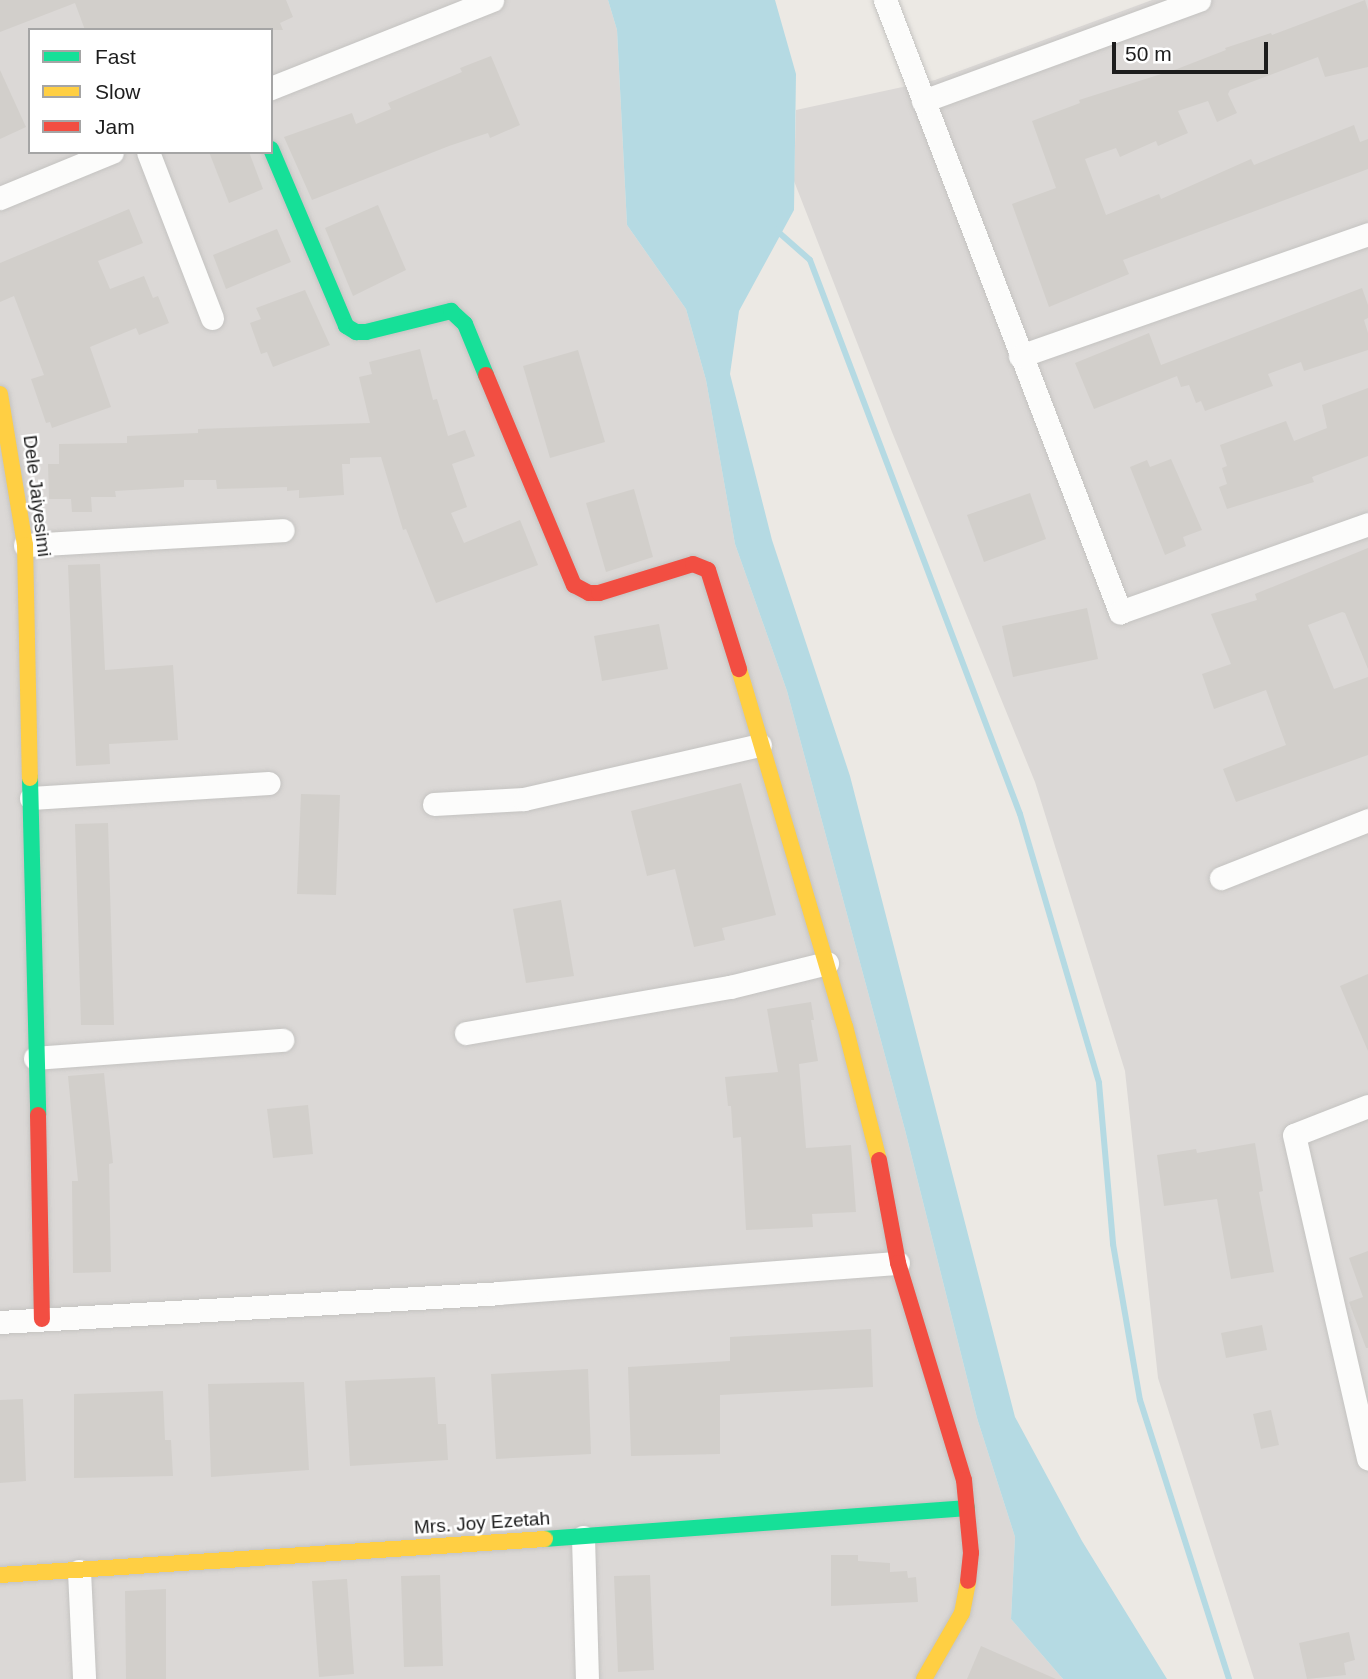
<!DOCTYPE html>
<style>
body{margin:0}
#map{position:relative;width:1368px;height:1679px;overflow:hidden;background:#ece9e4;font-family:Arial,sans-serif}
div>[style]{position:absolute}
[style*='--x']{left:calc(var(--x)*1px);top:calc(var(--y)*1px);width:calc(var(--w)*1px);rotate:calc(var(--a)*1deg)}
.residential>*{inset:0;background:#dbd8d6}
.water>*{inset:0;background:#b5dae3}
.stream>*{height:6px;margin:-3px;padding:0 3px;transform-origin:3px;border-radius:3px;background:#b5dae3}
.building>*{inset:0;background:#d2cfcb}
.roads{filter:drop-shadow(0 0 2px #c4c3c1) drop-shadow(0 0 2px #c4c3c1)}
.street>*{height:23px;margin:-11.5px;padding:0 11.5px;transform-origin:11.5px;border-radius:11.5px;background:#fcfcfb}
.fast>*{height:16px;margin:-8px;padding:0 8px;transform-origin:8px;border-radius:8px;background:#16e098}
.slow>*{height:16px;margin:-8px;padding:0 8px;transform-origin:8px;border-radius:8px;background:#ffcf43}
.jam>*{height:16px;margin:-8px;padding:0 8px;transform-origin:8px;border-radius:8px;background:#f24e42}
span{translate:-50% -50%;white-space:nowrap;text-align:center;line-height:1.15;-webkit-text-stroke:5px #fff;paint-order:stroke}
.street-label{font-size:19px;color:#1d1d1d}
.legend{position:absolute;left:28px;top:28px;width:245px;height:126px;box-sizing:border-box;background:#fff;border:2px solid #a5a5a5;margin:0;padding:9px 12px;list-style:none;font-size:21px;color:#1d1d1d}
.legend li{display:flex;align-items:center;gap:14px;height:35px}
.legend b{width:35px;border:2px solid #a5a5a5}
.scale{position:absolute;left:1112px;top:42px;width:156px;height:32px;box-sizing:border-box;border:4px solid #1d1d1d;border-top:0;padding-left:9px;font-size:21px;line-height:24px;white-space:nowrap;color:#1d1d1d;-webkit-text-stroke:5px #fff;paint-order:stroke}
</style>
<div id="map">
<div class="residential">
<div style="clip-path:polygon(evenodd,0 0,608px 0,617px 30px,627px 225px,686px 309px,706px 380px,735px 544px,787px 691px,905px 1130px,977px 1418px,1015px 1537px,1011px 1619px,1063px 1679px,0 1679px,0 0,30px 30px,271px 30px,271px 152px,30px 152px,30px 30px)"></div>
<div style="clip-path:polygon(1152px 0,1368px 0,1368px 1679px,1254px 1679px,1158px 1378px,1125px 1071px,1035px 782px,892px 432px,794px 181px,796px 110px,935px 80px)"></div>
</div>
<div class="water">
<div style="clip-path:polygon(608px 0,775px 0,796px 74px,794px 210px,739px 311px,730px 374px,772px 540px,850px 776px,1015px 1417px,1082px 1541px,1167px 1679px,1063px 1679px,1011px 1619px,1015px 1537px,977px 1418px,905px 1130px,787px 691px,735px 544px,706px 380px,686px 309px,627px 225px,617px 30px)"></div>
</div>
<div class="stream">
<div style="--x:776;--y:230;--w:45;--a:41.4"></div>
<div style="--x:810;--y:260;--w:592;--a:69.24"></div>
<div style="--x:1020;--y:814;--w:280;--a:73.6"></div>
<div style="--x:1099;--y:1083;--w:162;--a:85"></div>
<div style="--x:1113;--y:1244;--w:158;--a:80.2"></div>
<div style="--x:1140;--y:1400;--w:293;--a:72.3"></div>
</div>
<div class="building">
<div style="clip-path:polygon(0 0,286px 0,293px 17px,280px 23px,283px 30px,85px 30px,75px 3px,0 32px)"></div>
<div style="clip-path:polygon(1365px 0,1368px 10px,1368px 67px,1325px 77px,1318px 57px,1230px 90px,1228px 94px,1237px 113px,1217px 122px,1208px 101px,1178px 111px,1188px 133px,1158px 146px,1156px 141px,1120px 157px,1116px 148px,1085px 159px,1106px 215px,1159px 194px,1161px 199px,1251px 159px,1254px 165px,1354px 125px,1360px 142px,1368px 139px,1368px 169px,1123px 260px,1129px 274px,1049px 307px,1012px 204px,1056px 188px,1032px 121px,1080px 103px,1079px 100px,1177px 69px,1226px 50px,1225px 48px,1271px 33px,1272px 35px)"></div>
<div style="clip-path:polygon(491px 56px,520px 125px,490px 138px,488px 133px,449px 146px,312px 200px,284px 137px,352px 113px,356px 124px,391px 109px,388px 103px,462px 72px,460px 68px)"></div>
<div style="clip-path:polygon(0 70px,26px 127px,0 139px)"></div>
<div style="clip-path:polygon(209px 152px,249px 152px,263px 189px,229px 203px)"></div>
<div style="clip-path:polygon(378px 205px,406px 270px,353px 296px,325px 228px)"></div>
<div style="clip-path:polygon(129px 209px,143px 243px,98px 261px,110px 289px,144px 276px,153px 298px,158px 296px,169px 323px,139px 335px,136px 328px,90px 347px,111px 407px,52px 428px,50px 422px,46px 423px,31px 379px,44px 375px,14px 296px,0 302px,0 263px)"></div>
<div style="clip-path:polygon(277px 229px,291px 262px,226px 289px,213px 255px)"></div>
<div style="clip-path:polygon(1362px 288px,1368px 305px,1368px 318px,1364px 320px,1368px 333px,1368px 350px,1304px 371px,1301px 362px,1268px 374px,1273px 386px,1205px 411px,1201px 401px,1196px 403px,1189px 385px,1181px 387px,1177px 376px,1094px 409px,1075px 363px,1149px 333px,1161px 365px)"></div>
<div style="clip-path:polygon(305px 290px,330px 345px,273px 367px,267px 352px,261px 354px,250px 323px,261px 319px,256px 308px)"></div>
<div style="clip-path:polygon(420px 349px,433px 400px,437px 399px,448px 436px,465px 430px,475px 456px,452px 464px,467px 507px,451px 513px,464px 543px,520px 520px,538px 565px,436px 603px,406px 529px,403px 530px,381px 457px,350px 458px,350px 464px,342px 464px,344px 495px,299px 498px,299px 490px,287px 491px,287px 487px,217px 489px,216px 480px,184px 480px,184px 487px,115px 491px,116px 497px,91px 497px,92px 512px,72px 512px,71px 499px,49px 499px,48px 464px,59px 464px,59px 444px,127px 443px,127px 436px,198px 433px,198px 429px,370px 423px,359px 377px,372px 374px,369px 362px)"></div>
<div style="clip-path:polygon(578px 350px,605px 442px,550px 458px,523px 366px)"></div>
<div style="clip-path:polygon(1368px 388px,1368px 456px,1312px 477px,1314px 482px,1227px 509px,1219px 487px,1227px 484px,1222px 468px,1227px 466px,1220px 445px,1286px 421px,1294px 441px,1327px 428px,1322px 405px)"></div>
<div style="clip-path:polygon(1171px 459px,1202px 530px,1183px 537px,1186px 546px,1165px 555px,1130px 467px,1147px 460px,1150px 467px)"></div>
<div style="clip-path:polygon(634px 489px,653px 557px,606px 572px,586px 503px)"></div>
<div style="clip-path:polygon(1030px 493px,1046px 539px,984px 562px,967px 515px)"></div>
<div style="clip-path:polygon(1368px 548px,1368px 669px,1345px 613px,1342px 612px,1308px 625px,1334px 689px,1368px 677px,1368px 755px,1236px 802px,1223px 769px,1286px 745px,1266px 690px,1214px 709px,1202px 674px,1231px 664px,1211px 614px,1257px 600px,1255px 594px)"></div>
<div style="clip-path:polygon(100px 564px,105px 670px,173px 665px,178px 740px,109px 744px,110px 764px,76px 766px,68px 565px)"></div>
<div style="clip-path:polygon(1087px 608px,1098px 659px,1013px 677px,1002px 626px)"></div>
<div style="clip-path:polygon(659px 624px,668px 669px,602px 681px,594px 636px)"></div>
<div style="clip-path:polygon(741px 783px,776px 915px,722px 928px,725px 940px,694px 947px,675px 869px,647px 876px,631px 811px)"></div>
<div style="clip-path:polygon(301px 794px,340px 795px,336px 895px,297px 894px)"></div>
<div style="clip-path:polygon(108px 823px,114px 1025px,81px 1025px,75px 824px)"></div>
<div style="clip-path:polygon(561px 900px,574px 976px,526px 983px,513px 909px)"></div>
<div style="clip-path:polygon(1368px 974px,1368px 1051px,1340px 986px)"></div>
<div style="clip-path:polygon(811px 1002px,814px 1020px,811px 1020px,818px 1061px,799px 1064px,806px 1148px,851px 1145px,856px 1212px,812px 1214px,813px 1227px,746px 1230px,741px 1137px,733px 1138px,731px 1106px,728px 1106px,725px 1077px,778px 1072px,767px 1009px)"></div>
<div style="clip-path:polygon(104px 1073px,113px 1163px,109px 1164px,111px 1272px,73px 1273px,72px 1181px,78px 1181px,68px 1076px)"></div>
<div style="clip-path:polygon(308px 1105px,313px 1154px,273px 1158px,267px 1109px)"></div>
<div style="clip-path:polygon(1255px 1143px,1263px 1191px,1259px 1192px,1274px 1272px,1231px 1279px,1217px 1199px,1164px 1206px,1157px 1155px,1196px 1149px,1197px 1153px)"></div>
<div style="clip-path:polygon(1368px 1251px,1368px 1348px,1366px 1348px,1349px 1302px,1363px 1297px,1349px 1258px)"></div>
<div style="clip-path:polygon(1262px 1325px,1267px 1350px,1226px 1358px,1221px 1333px)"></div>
<div style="clip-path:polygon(871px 1329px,873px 1387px,720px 1395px,720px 1454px,631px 1456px,628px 1367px,730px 1361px,730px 1337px)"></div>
<div style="clip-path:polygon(588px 1369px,591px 1454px,496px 1459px,491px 1374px)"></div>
<div style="clip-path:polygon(435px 1377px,438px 1424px,446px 1424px,448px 1460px,350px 1466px,345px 1381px)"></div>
<div style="clip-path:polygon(304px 1382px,309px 1470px,211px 1477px,208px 1384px)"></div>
<div style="clip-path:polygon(163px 1391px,165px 1440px,171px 1440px,173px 1476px,74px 1478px,74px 1394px)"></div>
<div style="clip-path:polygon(23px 1399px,26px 1481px,0 1483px,0 1400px)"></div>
<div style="clip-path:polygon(1271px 1410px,1279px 1445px,1261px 1449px,1253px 1414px)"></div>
<div style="clip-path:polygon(831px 1555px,858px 1555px,858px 1561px,890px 1563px,890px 1572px,907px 1571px,908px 1578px,916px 1577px,918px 1602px,831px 1606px)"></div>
<div style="clip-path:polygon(440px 1575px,443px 1666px,404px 1667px,401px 1576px)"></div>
<div style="clip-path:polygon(650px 1575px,654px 1670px,618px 1672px,614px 1576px)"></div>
<div style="clip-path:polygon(347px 1579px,354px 1674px,319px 1677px,312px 1581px)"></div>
<div style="clip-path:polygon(166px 1589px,166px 1679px,126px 1679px,125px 1591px)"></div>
<div style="clip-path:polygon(1349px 1632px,1355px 1660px,1344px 1663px,1346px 1675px,1307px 1679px,1299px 1643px)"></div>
<div style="clip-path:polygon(981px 1646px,1056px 1679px,967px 1679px)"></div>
</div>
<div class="roads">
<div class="street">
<div style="--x:885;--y:0;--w:656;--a:68.99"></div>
<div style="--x:1120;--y:612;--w:263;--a:-19.5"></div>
<div style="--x:271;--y:88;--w:238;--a:-21.7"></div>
<div style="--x:923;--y:101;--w:294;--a:-20.1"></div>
<div style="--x:148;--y:152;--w:178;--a:68.9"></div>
<div style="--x:0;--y:198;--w:121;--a:-22.3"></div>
<div style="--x:1020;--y:356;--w:369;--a:-19.3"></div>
<div style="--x:25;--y:545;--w:258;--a:-3.3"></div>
<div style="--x:31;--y:798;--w:238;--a:-3.6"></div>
<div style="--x:434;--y:804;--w:90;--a:-3.2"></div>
<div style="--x:524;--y:799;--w:242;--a:-12.9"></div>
<div style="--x:1221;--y:878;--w:158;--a:-21.5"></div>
<div style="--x:466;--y:1033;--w:268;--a:-9.9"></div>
<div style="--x:730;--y:987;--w:100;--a:-13.9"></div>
<div style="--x:35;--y:1058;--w:248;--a:-4.2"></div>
<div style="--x:1368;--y:1106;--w:79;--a:158.6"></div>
<div style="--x:1294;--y:1135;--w:332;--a:77.1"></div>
<div style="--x:0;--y:1322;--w:499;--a:-3.3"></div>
<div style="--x:498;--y:1293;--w:401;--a:-4.3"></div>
<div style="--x:583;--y:1537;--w:142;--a:88.4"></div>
<div style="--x:79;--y:1571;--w:108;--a:87.3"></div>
</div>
<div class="fast">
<div style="--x:271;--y:149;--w:192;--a:67"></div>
<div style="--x:346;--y:326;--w:12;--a:31"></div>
<div style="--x:356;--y:332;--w:10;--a:0"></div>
<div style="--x:366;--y:332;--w:88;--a:-13.9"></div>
<div style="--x:451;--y:311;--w:19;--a:43"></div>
<div style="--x:465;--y:324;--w:55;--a:67.6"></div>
<div style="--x:30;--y:778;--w:337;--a:88.6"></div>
<div style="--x:545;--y:1539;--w:423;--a:-4.2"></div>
</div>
<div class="slow">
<div style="--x:0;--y:394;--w:153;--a:80.6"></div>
<div style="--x:25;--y:545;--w:233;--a:88.8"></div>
<div style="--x:739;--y:669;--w:372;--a:73.5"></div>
<div style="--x:845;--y:1026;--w:138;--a:75.8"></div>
<div style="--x:0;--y:1575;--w:546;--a:-3.78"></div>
<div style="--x:924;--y:1679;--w:76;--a:-60.1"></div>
<div style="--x:962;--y:1613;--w:33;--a:-79"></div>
</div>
<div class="jam">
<div style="--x:486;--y:375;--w:228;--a:67.3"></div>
<div style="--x:574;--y:585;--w:17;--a:28"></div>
<div style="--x:589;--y:593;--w:10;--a:0"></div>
<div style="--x:599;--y:593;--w:98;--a:-17.1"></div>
<div style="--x:693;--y:564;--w:16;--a:22"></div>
<div style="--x:708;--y:570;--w:104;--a:72.6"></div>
<div style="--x:38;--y:1115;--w:204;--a:88.9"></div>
<div style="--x:879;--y:1160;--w:105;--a:79.5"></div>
<div style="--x:898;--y:1263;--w:227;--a:73.1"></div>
<div style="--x:964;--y:1480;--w:73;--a:84.5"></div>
<div style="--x:971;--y:1553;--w:28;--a:96"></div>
</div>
</div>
<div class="street-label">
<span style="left:37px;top:496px;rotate:83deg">Dele Jaiyesimi</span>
<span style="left:482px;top:1523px;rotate:-4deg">Mrs. Joy Ezetah</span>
</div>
<ul class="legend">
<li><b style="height:9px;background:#16e098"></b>Fast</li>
<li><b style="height:9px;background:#ffcf43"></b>Slow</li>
<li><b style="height:9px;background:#f24e42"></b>Jam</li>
</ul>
<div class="scale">50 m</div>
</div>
